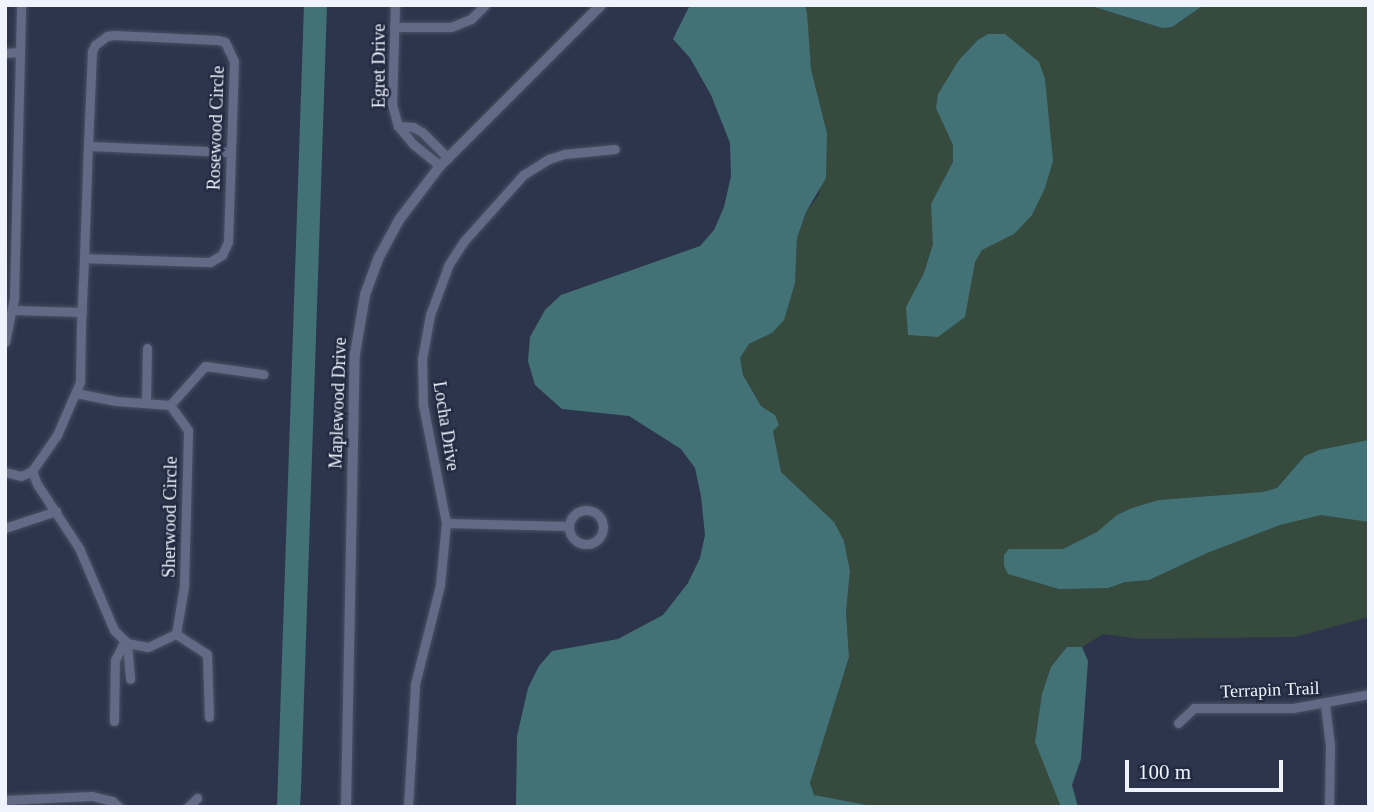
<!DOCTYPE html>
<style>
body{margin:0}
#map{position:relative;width:1374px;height:812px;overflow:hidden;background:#2c354c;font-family:Georgia,serif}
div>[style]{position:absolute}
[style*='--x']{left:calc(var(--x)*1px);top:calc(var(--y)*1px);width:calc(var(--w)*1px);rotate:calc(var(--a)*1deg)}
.green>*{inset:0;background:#364a3e}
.water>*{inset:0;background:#437276}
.roads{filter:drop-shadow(0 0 2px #495062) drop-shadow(0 0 2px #495062)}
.minor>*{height:9px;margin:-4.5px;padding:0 4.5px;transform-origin:4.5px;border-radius:4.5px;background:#616b86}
.minor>.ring{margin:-4.5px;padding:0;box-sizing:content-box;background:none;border:9px solid #616b86;border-radius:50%}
.tertiary>*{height:10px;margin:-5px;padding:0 5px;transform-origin:5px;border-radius:5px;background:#616b86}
span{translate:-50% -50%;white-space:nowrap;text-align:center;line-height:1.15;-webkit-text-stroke:5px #222b41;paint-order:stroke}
.street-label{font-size:18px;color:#eff3fc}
.frame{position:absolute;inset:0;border:7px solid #eff3fc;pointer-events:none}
.scale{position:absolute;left:1125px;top:760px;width:158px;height:32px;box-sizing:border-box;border:4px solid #eff3fc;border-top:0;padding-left:9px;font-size:21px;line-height:24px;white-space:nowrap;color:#eff3fc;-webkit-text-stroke:5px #222b41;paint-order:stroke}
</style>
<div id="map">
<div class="green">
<div style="clip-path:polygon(805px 5px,1088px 5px,1162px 28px,1177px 24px,1204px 5px,1369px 7px,1369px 617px,1295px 637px,1140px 639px,1103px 634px,1082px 647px,1067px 647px,1061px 807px,878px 807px,814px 795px,810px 782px,849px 657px,846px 612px,850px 571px,844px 541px,781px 472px,773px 431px,775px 415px,761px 406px,743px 375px,740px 358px,749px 344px,772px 333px,790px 296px,795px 283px,797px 238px,806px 212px,819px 195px,827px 133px,811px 69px)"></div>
</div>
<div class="water">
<div style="clip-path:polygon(304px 5px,327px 5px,301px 789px,300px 807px,277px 807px)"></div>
<div style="clip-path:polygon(690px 5px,805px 5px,807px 13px,811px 69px,827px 133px,826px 178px,806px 212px,797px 238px,795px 283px,784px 320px,772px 333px,749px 344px,740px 358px,743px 375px,761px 406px,775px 415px,779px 425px,773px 431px,781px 472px,834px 522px,844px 541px,850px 571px,846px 612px,849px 657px,810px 783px,814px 795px,878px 807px,516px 807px,517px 736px,528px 688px,539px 666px,552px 651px,618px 639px,663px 615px,688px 583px,700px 558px,705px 535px,701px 496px,695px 468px,681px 449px,629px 416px,562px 409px,535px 385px,528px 361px,530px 337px,545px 310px,561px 295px,700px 246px,714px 230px,724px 207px,731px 176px,730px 143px,711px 95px,690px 58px,673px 39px)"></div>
<div style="clip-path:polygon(1088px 5px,1204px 5px,1172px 27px,1162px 28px)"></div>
<div style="clip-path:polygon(988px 34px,1005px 34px,1039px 62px,1045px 79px,1053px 161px,1045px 188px,1032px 215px,1014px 234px,982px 250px,975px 262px,965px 317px,938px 337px,908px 335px,906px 307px,924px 273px,933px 244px,931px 204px,953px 162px,953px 145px,936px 108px,938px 94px,959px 60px,978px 40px)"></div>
<div style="clip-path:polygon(1369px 440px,1369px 522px,1321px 515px,1280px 525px,1207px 553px,1149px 580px,1125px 582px,1108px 588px,1059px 589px,1008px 574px,1004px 566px,1004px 555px,1009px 549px,1063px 549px,1097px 532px,1117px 515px,1132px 508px,1159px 500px,1263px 492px,1277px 488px,1305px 456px,1319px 450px)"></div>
<div style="clip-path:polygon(1067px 647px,1082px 647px,1088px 661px,1081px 759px,1072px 785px,1078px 807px,1061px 807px,1035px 742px,1042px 694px,1051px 667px)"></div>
</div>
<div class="roads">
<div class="minor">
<div style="--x:395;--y:5;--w:99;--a:91.7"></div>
<div style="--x:392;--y:104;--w:23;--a:75"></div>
<div style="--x:398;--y:126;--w:23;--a:50"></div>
<div style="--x:413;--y:144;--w:35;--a:39"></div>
<div style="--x:394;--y:27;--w:57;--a:0"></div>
<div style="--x:451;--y:27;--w:22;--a:-22"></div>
<div style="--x:471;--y:19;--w:20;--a:-45"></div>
<div style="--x:5;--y:53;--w:14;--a:-4"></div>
<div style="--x:398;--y:126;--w:15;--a:4"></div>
<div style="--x:413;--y:127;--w:10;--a:29"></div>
<div style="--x:422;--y:132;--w:37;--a:45"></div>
<div style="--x:88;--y:146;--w:143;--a:2.4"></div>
<div style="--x:13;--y:310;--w:69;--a:1.7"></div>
<div style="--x:5;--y:342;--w:45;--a:-78.4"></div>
<div style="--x:14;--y:298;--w:293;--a:-88.6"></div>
<div style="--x:146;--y:401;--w:53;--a:-88.9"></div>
<div style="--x:170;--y:405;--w:52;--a:-48.1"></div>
<div style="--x:205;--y:366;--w:59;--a:7.9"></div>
<div style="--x:32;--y:471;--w:14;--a:69"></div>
<div style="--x:37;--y:484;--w:77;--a:56.7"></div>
<div style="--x:79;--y:548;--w:89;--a:66.9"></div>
<div style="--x:114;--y:630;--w:18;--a:45"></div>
<div style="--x:127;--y:643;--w:21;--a:11"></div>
<div style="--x:148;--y:647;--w:31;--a:-25"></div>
<div style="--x:176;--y:634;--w:49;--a:-80.5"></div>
<div style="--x:184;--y:586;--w:156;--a:-88.5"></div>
<div style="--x:188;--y:430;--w:31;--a:-126"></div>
<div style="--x:170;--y:405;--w:54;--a:-175.8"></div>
<div style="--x:116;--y:401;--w:41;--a:-168.7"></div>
<div style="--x:5;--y:472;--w:16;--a:14"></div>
<div style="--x:21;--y:476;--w:12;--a:-24"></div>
<div style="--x:32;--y:471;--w:44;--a:-55.2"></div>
<div style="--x:57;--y:435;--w:58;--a:-66.5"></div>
<div style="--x:80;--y:382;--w:57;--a:-89"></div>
<div style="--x:81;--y:325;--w:67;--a:-87.4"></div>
<div style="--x:84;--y:258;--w:112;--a:-88"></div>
<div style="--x:88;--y:146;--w:95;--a:-87.6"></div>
<div style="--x:92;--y:51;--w:7;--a:-63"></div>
<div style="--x:95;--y:45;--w:15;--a:-37"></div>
<div style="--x:107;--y:36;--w:7;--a:-8"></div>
<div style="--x:114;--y:35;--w:104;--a:2.8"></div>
<div style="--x:218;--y:40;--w:7;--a:16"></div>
<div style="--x:225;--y:42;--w:21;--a:65"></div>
<div style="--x:234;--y:61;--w:181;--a:91.9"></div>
<div style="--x:228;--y:242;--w:14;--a:115"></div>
<div style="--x:222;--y:255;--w:14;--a:150"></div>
<div style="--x:210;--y:262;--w:126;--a:-178.2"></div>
<div class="ring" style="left:569px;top:510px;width:25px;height:25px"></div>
<div style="--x:446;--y:523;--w:122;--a:1.4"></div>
<div style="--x:5;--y:528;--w:54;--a:-18.4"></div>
<div style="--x:176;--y:634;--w:37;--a:33"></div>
<div style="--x:207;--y:654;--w:63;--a:88.2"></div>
<div style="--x:127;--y:643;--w:36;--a:85"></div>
<div style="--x:1325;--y:705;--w:40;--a:82.9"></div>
<div style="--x:1330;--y:745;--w:62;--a:90.9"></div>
<div style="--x:114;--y:721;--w:61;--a:-89.1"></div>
<div style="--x:115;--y:660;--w:22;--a:-63"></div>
<div style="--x:1178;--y:723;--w:22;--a:-43"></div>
<div style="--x:1194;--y:708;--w:99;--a:0"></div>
<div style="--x:1293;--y:708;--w:77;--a:-10.4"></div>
<div style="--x:5;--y:800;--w:87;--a:-2.6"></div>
<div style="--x:92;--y:796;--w:21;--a:14"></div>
<div style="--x:112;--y:801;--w:9;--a:41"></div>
<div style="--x:188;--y:807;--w:13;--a:-45"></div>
<div style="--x:408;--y:807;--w:123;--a:-86.7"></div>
<div style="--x:415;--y:684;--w:102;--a:-75.8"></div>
<div style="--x:440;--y:585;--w:62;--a:-84.5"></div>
<div style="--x:446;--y:523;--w:120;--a:-101"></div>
<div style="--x:423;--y:405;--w:46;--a:-91.2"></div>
<div style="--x:422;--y:359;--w:45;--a:-79.7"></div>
<div style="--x:430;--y:315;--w:54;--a:-69.6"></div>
<div style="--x:449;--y:264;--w:27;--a:-57"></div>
<div style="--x:464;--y:241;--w:89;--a:-48.2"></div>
<div style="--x:523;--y:175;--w:31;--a:-32"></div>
<div style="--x:549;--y:159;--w:16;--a:-18"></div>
<div style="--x:564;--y:154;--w:51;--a:-5.6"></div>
</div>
<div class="tertiary">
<div style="--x:346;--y:807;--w:453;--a:-88.9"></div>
<div style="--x:355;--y:354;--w:60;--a:-80.4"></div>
<div style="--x:365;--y:295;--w:38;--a:-70"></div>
<div style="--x:378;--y:259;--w:44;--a:-61.7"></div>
<div style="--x:399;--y:220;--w:68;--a:-52.8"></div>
<div style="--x:440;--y:166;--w:228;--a:-45"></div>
</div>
</div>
<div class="street-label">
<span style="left:379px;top:66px;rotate:-90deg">Egret Drive</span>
<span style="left:216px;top:128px;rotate:-88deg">Rosewood Circle</span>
<span style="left:338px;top:403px;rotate:-88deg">Maplewood Drive</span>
<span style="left:446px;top:426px;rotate:81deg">Locha Drive</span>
<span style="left:170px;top:517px;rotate:-89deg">Sherwood Circle</span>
<span style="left:1270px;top:690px;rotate:-2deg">Terrapin Trail</span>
</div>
<div class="frame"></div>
<div class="scale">100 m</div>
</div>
